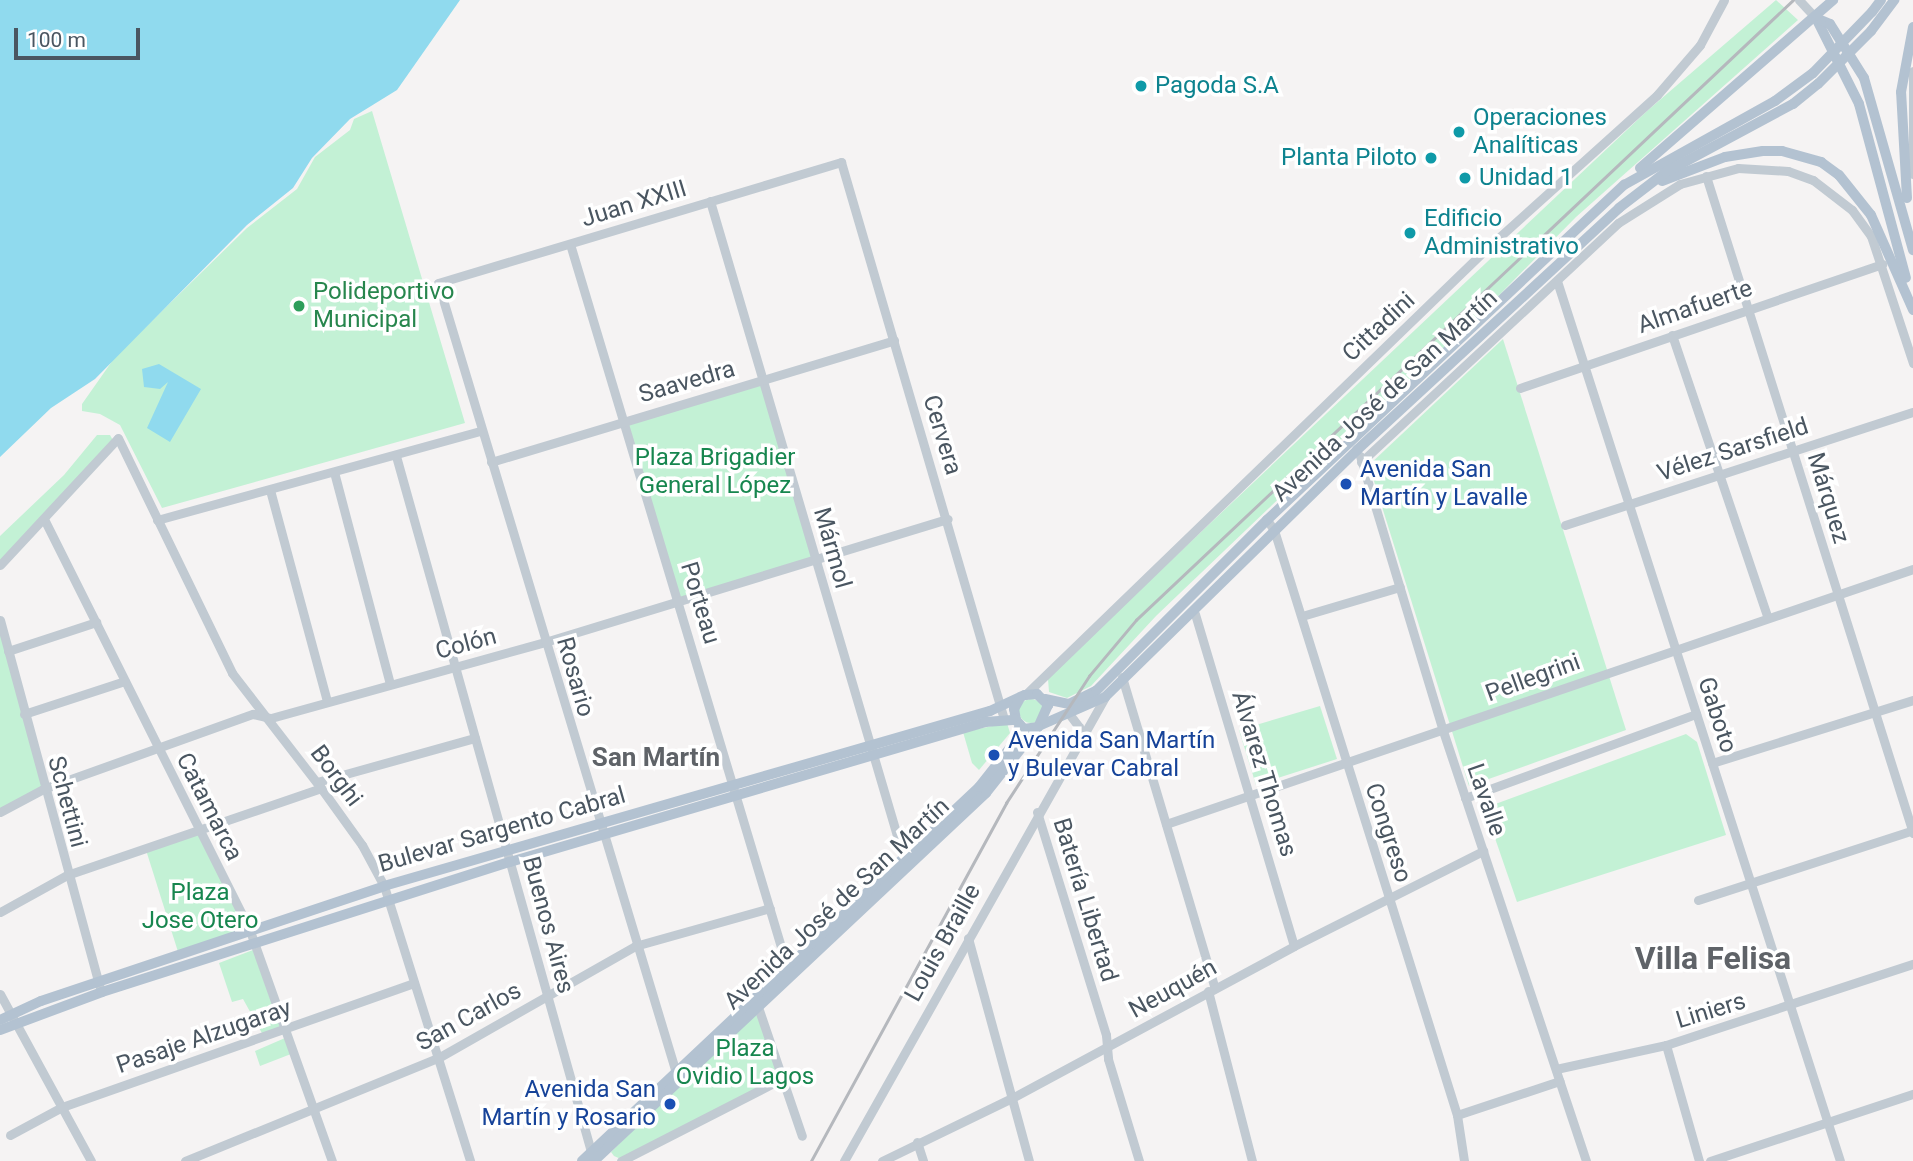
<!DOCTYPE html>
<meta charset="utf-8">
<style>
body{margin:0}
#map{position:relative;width:1913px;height:1161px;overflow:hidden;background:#f5f3f3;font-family:Roboto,sans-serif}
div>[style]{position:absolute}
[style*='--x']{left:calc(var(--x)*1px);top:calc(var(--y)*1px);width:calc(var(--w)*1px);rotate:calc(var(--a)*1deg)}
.green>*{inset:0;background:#c3f1d5}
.round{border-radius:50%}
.water>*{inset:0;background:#90daee}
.minor>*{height:9px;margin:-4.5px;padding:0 4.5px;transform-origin:4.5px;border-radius:4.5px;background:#c1cad2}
.major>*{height:10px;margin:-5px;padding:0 5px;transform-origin:5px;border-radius:5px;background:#b3c2d1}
.rail>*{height:2.5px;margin:-1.25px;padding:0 1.25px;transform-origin:1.25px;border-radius:1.25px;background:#b5b8bd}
.major-bridge>*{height:10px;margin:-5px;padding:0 5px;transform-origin:5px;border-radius:5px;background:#b3c2d1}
.dots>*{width:19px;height:19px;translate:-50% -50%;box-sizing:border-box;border:4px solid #fff;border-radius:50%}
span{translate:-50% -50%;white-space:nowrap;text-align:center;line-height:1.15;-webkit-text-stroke:7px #fff;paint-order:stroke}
.culture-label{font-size:24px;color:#0d838f}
.left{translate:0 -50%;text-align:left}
.right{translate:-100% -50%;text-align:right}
.street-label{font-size:24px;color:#4a5661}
.leisure-label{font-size:24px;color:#27864d}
.park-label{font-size:24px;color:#17864f}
.transit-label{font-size:24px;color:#164399}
.neighbourhood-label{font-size:26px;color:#5f6368;font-weight:700}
.district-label{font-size:32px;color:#5f6368;font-weight:700}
.scale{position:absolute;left:14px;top:28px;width:126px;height:32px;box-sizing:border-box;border:4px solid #4a5661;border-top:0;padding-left:9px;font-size:21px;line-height:24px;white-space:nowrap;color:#4a5661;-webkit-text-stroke:5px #fff;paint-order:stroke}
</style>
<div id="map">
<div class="green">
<div style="clip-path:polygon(1776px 0,1798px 20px,1576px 217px,1458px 337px,1337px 443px,1156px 616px,1091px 686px,1067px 698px,1049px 692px,1048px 679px,1112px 616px,1647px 111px)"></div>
<div style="clip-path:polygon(372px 111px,465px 423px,162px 508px,120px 425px,100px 414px,82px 411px,82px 404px,115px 357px,247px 228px,297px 189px,315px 157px,350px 130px,354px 119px)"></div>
<div style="clip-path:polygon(1503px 339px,1626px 730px,1469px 786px,1369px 465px)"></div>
<div style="clip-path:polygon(763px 380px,816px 559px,679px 600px,622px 421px)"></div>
<div style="clip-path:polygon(97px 435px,110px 435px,114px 442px,0 565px,0 536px,64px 475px)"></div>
<div style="clip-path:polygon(0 620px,43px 789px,0 812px)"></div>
<div class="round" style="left:1019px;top:699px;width:24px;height:24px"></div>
<div style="clip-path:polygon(1320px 706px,1337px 759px,1256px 785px,1239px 730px)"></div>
<div style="clip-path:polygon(1007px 723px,1010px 733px,979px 770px,972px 763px,963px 732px)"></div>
<div style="clip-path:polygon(1686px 734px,1697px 742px,1726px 835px,1517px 902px,1487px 815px,1490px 806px)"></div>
<div style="clip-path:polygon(201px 832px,250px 931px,179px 955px,146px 850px)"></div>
<div style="clip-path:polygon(253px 950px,281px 1029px,263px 1035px,243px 999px,232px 1002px,219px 963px)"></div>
<div style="clip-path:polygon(758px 1007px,783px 1078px,623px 1160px,614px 1156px,611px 1152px)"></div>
<div style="clip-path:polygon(285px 1038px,291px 1054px,260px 1066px,255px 1051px)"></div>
</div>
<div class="water">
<div style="clip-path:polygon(0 0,460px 0,397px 90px,350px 119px,312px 158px,293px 188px,247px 225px,95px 379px,51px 408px,0 457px)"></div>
<div style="clip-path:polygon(159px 364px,201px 389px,170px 442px,147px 428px,168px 382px,160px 389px,144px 387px,142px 369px)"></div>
</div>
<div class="minor">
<div style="--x:1799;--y:0;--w:25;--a:47"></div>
<div style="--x:1913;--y:71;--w:103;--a:90"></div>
<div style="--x:1706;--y:176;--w:689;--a:72.51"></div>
<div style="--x:710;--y:201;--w:665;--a:73.58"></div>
<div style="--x:898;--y:839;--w:22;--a:63"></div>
<div style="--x:570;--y:244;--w:744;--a:73.29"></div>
<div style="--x:784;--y:957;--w:16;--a:60"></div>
<div style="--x:1557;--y:281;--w:924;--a:72.17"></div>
<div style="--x:1672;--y:335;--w:297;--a:71.3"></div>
<div style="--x:1520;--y:388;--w:383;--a:-18.9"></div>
<div style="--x:396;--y:456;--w:726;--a:74.34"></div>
<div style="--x:1360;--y:456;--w:287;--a:73.2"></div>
<div style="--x:1443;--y:731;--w:453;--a:71.6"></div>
<div style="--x:491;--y:462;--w:421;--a:-16.8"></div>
<div style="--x:1361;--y:462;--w:351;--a:-42.9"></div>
<div style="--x:1618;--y:223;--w:73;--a:-32.2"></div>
<div style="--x:1680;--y:184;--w:60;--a:-15.4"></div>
<div style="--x:1738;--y:168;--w:50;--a:3.4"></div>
<div style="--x:1788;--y:171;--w:27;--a:20"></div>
<div style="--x:1813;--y:180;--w:49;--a:37.6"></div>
<div style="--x:1852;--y:210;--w:32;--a:54"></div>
<div style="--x:1871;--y:236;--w:134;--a:71.7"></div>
<div style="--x:334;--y:472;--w:219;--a:75.2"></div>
<div style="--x:270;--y:490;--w:219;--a:74.9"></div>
<div style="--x:44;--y:519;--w:461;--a:63.4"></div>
<div style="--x:250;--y:931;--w:244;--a:70.4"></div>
<div style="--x:157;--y:520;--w:336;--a:-15.4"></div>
<div style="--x:1267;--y:520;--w:12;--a:55"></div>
<div style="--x:1274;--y:530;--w:613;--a:72.63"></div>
<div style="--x:1457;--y:1115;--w:47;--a:81.3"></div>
<div style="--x:1565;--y:525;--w:366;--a:-18"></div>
<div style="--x:0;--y:565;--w:173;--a:-47.1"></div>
<div style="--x:118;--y:438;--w:261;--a:64.1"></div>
<div style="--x:232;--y:673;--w:145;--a:52.3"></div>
<div style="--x:321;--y:788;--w:70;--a:54.3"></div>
<div style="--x:362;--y:845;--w:47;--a:61.8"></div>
<div style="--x:384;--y:886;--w:288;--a:72.6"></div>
<div style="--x:1195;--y:614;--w:346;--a:73.4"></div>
<div style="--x:1302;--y:616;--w:102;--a:-16.5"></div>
<div style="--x:0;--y:620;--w:380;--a:74.8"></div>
<div style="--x:8;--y:651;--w:93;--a:-18.2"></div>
<div style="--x:1122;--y:677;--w:325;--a:73.4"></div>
<div style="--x:1025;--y:695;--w:641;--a:-44.05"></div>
<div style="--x:1486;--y:249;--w:230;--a:-42"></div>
<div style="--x:1657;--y:95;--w:66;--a:-49.3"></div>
<div style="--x:1700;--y:45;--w:51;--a:-61.9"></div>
<div style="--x:24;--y:714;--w:106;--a:-18.1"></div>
<div style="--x:1070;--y:715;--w:15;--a:53"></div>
<div style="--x:1079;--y:727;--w:14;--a:90"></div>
<div style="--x:1712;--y:763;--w:211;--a:-17.4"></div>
<div style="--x:317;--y:782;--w:164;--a:-15.6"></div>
<div style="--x:1465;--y:798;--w:246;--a:-20"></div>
<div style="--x:0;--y:812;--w:49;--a:-28.1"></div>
<div style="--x:43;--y:789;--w:223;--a:-19.7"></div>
<div style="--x:253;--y:714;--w:18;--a:13"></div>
<div style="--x:271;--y:718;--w:284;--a:-15.5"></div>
<div style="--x:545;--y:642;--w:421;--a:-17"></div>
<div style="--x:1037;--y:812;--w:233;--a:72.8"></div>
<div style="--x:1106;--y:1035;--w:24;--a:85"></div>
<div style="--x:1108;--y:1059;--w:107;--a:73.1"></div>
<div style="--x:1166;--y:824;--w:789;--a:-18.85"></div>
<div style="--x:1698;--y:900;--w:226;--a:-18"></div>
<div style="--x:0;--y:912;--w:77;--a:-28.9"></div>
<div style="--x:67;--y:875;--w:268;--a:-18.9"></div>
<div style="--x:968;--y:938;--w:231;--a:74.7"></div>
<div style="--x:1208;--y:991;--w:176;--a:75.5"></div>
<div style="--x:0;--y:994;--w:190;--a:61.4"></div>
<div style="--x:758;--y:1007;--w:136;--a:71.2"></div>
<div style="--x:1666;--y:1045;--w:121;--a:74.1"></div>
<div style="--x:1556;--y:1069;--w:113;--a:-12.3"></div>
<div style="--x:1666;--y:1045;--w:260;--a:-18.2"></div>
<div style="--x:677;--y:1076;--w:828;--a:-106.77"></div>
<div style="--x:438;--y:283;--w:421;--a:-16.7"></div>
<div style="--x:841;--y:162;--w:580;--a:73.69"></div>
<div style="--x:1457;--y:1115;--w:108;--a:-18.3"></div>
<div style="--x:10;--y:1135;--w:59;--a:-28.3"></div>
<div style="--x:62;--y:1107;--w:373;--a:-19.4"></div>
<div style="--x:917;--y:1142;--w:20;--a:72"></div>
<div style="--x:185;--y:1161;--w:273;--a:-22.2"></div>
<div style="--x:438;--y:1058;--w:227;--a:-29.6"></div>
<div style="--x:635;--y:946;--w:140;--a:-15.7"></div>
<div style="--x:621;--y:1161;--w:182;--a:-27.1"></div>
<div style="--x:844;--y:1161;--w:532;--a:-60.64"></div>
<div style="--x:882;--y:1161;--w:144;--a:-25.9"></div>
<div style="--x:1012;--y:1098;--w:320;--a:-28.3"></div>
<div style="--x:1294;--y:946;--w:212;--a:-26.7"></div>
<div style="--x:1710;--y:1161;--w:214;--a:-18.3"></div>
</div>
<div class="major">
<div style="--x:1872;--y:12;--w:15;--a:-53"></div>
<div style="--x:1816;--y:18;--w:96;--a:63.4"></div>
<div style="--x:1859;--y:104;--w:180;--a:74.9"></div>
<div style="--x:1816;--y:18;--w:15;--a:23"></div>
<div style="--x:1830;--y:24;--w:64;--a:57.8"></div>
<div style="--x:1864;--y:78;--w:179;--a:74.1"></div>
<div style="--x:1871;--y:31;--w:39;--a:-53"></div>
<div style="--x:1640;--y:168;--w:256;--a:-41"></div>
<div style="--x:1662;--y:181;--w:67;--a:-20.9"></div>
<div style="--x:1725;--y:157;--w:38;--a:-9"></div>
<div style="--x:1763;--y:151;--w:19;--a:0"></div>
<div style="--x:1782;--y:151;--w:41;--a:15.8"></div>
<div style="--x:1821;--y:162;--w:22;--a:36"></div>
<div style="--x:1839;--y:175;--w:51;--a:51.3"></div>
<div style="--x:1871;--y:215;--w:104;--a:66.1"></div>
<div style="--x:1907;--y:198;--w:106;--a:-93.2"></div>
<div style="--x:1901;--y:92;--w:66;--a:-79.5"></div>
<div style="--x:1045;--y:699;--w:25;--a:12"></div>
<div style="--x:1069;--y:704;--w:30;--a:-26"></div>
<div style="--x:1096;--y:691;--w:242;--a:-45"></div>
<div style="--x:1267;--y:520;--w:490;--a:-43.2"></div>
<div style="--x:1624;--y:185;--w:173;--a:-29.1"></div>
<div style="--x:1775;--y:101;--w:47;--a:-36.4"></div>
<div style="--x:1041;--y:725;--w:70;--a:-23.6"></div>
<div style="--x:1105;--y:697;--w:353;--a:-44.4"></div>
<div style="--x:1357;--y:450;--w:357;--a:-42.7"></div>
<div style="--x:1619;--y:208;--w:59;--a:-37.5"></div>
<div style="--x:1666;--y:172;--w:144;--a:-28.2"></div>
<div style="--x:1793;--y:104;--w:32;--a:-39"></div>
<div style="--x:0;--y:1020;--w:45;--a:-24.9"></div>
<div style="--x:41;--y:1001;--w:362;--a:-18.5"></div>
<div style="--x:384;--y:886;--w:631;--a:-16.11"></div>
<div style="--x:990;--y:711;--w:38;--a:-25"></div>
<div style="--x:1025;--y:695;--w:12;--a:-5"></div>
<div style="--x:1037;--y:694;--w:16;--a:45"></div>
<div style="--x:1048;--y:705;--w:24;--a:114"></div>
<div style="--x:1038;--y:727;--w:14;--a:172"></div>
<div style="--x:1024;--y:729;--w:12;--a:-132"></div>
<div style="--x:1016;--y:720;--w:11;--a:-100"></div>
<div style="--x:1014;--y:709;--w:13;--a:-61"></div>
<div style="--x:0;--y:1030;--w:109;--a:-20.4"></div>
<div style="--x:102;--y:992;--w:428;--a:-17.7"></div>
<div style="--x:510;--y:862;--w:495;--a:-16.4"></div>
<div style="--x:985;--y:722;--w:31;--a:-4"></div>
<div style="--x:582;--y:1161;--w:545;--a:-43.29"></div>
<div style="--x:979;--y:787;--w:56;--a:-51.5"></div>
<div style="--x:1014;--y:743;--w:19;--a:-72"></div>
<div style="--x:594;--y:1161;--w:538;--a:-43.19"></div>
<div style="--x:986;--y:793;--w:84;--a:-51.8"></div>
</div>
<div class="rail">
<div style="--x:811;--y:1161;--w:408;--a:-61.4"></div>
<div style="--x:1006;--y:803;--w:152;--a:-56.8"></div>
<div style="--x:1089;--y:676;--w:73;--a:-50"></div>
<div style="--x:1136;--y:620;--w:903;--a:-43.34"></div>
</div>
<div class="major-bridge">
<div style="--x:1813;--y:73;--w:85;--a:-46"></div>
<div style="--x:1818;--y:84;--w:75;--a:-45"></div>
</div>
<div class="dots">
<div style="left:1141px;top:86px;background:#0f9aa8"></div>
<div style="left:1459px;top:132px;background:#0f9aa8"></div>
<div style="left:1431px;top:158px;background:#0f9aa8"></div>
<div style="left:1465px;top:178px;background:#0f9aa8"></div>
<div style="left:1410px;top:233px;background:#0f9aa8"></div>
<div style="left:299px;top:306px;background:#2e9e5b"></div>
<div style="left:1346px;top:484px;background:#1a4fb4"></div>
<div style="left:994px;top:755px;background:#1a4fb4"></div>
<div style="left:670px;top:1104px;background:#1a4fb4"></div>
</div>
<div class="culture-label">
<span class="left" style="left:1155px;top:86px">Pagoda S.A</span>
<span class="left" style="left:1473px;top:132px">Operaciones<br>Analíticas</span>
<span class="right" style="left:1417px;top:158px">Planta Piloto</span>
<span class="left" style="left:1479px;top:178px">Unidad 1</span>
<span class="left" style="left:1424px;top:233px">Edificio<br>Administrativo</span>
</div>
<div class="street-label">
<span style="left:634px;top:204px;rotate:-17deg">Juan XXIII</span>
<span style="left:1695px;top:307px;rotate:-19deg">Almafuerte</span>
<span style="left:1379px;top:327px;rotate:-43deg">Cittadini</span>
<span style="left:687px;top:382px;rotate:-16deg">Saavedra</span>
<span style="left:1385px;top:396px;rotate:-43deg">Avenida José de San Martín</span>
<span style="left:942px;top:435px;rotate:73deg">Cervera</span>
<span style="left:1733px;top:450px;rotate:-18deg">Vélez Sarsfield</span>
<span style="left:1828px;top:498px;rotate:73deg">Márquez</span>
<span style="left:832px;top:548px;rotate:74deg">Mármol</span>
<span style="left:700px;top:603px;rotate:73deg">Porteau</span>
<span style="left:466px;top:644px;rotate:-15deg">Colón</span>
<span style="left:575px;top:677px;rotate:74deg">Rosario</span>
<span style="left:1533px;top:678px;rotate:-20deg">Pellegrini</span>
<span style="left:1717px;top:715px;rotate:72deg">Gaboto</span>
<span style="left:1264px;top:774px;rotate:73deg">Álvarez Thomas</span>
<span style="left:336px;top:776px;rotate:53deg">Borghi</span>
<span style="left:1486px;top:800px;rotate:71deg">Lavalle</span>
<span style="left:67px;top:802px;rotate:75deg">Schettini</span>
<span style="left:209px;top:807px;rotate:63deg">Catamarca</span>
<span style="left:502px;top:830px;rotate:-16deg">Bulevar Sargento Cabral</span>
<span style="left:1388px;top:833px;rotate:72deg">Congreso</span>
<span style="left:1085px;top:900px;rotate:73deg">Batería Libertad</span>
<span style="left:837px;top:904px;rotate:-43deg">Avenida José de San Martín</span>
<span style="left:548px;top:925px;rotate:75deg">Buenos Aires</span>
<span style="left:943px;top:943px;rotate:-61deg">Louis Braille</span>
<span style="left:1173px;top:989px;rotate:-29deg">Neuquén</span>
<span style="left:1711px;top:1011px;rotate:-17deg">Liniers</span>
<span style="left:469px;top:1017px;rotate:-29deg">San Carlos</span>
<span style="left:204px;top:1037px;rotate:-19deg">Pasaje Alzugaray</span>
</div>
<div class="leisure-label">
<span class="left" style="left:313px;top:306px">Polideportivo<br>Municipal</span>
</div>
<div class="park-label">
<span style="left:715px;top:472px">Plaza Brigadier<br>General López</span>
<span style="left:200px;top:907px">Plaza<br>Jose Otero</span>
<span style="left:745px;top:1063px">Plaza<br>Ovidio Lagos</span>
</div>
<div class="transit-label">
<span class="left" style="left:1360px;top:484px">Avenida San<br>Martín y Lavalle</span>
<span class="left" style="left:1008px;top:755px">Avenida San Martín<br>y Bulevar Cabral</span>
<span class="right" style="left:656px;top:1104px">Avenida San<br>Martín y Rosario</span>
</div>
<div class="neighbourhood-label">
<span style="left:656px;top:758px">San Martín</span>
</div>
<div class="district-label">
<span style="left:1713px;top:958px">Villa Felisa</span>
</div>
<div class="scale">100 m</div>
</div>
